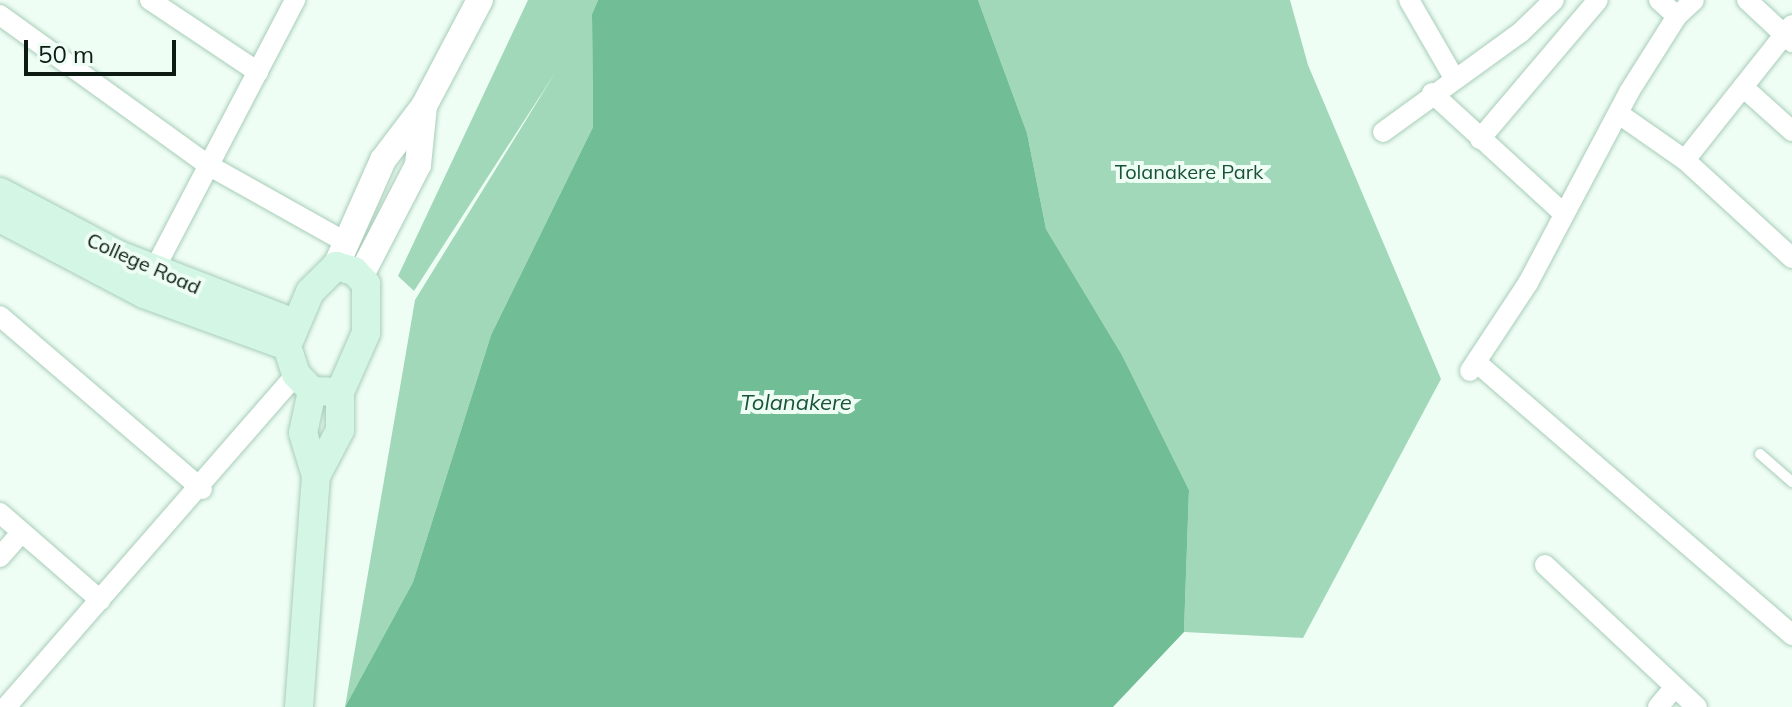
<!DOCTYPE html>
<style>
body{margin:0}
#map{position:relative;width:1792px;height:707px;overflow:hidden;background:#effef5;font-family:Mulish,sans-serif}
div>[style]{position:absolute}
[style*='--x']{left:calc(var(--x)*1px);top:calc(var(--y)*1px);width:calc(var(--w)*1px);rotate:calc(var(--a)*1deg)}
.green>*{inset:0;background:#a2d8ba}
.water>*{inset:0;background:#71bd95}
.roads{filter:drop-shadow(0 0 2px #a8cdb8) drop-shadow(0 0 2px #a8cdb8)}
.service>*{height:10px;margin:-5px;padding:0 5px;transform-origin:5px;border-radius:5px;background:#fff}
.minor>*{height:20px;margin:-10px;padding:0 10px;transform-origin:10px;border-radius:10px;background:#fff}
.tertiary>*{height:26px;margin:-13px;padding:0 13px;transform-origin:13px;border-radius:13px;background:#fff}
.secondary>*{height:28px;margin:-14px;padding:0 14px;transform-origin:14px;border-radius:14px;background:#d4f6e5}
span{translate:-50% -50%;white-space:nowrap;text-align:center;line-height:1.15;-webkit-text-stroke:8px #effef5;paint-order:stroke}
.park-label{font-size:20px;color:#175237}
.street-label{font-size:20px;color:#0d1b13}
.water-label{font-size:22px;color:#1a5439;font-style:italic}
.scale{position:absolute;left:24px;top:40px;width:152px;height:36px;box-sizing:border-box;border:4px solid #0d1b13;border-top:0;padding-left:10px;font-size:24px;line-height:28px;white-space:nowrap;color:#0d1b13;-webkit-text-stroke:6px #effef5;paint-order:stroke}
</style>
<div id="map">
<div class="green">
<div style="clip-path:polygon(528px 0,598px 0,592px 14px,593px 127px,491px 335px,413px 582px,345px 707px,415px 300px,555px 73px,414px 291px,398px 276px)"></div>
<div style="clip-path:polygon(978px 0,1290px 0,1308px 65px,1441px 379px,1303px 638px,1184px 632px,1189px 490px,1122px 355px,1046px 229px,1027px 133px)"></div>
</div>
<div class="water">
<div style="clip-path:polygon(598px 0,978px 0,1027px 133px,1046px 229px,1122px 355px,1189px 490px,1184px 632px,1113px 707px,345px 707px,413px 582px,491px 335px,593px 127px,592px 14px)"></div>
</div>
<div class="roads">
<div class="service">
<div style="--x:1760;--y:454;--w:43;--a:41.2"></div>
</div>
<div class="minor">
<div style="--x:150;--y:0;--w:130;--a:33.7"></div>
<div style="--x:1409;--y:0;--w:90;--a:60"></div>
<div style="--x:1659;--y:0;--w:24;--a:42"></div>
<div style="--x:1747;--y:0;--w:62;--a:43"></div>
<div style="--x:0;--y:15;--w:256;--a:35.8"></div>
<div style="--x:208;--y:165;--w:159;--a:29.3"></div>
<div style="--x:1743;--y:87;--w:66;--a:41.9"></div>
<div style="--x:1432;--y:93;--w:176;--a:42.5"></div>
<div style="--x:1619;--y:114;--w:80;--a:34.9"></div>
<div style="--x:1685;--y:160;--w:145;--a:42.5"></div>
<div style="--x:1383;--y:132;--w:169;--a:-35.9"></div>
<div style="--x:1520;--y:33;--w:47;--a:-44.1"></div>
<div style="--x:1480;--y:139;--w:182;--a:-49.7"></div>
<div style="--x:1685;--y:160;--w:172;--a:-51.6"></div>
<div style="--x:154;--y:270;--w:305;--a:-62.4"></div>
<div style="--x:0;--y:316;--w:266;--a:40.6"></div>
<div style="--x:1476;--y:362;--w:418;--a:40.8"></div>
<div style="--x:1470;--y:371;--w:105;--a:-56.6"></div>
<div style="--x:1528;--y:283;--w:216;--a:-62.1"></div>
<div style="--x:1629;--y:92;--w:90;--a:-57.7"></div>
<div style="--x:1677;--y:16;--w:23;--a:-43"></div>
<div style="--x:0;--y:513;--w:133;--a:41"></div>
<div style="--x:0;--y:557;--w:33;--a:-49"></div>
<div style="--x:1545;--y:565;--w:208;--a:43.1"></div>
<div style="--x:6;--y:707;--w:442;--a:-48.9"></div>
<div style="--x:1658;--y:707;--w:26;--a:-50"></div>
</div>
<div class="tertiary">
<div style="--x:336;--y:266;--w:116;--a:-66.1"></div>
<div style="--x:383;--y:160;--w:68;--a:-52.8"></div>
<div style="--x:424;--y:106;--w:120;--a:-62.2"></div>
<div style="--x:360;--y:277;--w:126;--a:-62.6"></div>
<div style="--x:418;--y:165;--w:59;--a:-84.2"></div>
</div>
<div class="secondary">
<div style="--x:0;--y:192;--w:135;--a:27.9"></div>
<div style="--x:119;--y:255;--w:188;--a:21.2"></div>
<div style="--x:0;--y:218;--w:163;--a:27.8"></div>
<div style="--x:144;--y:294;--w:152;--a:20"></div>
<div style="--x:336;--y:266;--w:19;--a:16"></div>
<div style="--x:354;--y:271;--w:18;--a:47"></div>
<div style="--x:366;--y:284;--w:49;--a:90"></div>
<div style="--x:366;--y:333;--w:64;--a:113.8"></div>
<div style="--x:340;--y:392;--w:28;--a:-178"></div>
<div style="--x:312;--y:391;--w:23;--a:-133"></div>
<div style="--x:296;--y:374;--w:29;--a:-108"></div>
<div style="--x:287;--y:346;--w:59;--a:-66.9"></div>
<div style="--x:310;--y:292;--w:37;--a:-45"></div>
<div style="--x:316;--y:476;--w:52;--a:-62.4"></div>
<div style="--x:340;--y:430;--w:38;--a:-90"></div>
<div style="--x:299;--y:707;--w:232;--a:-85.8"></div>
<div style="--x:316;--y:476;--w:45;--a:-106.8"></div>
<div style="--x:303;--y:433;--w:43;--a:-77.9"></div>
</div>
</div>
<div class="park-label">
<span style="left:1189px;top:171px">Tolanakere Park</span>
</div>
<div class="street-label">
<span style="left:144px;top:263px;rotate:24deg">College Road</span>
</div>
<div class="water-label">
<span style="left:796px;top:403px">Tolanakere</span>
</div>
<div class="scale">50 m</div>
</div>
